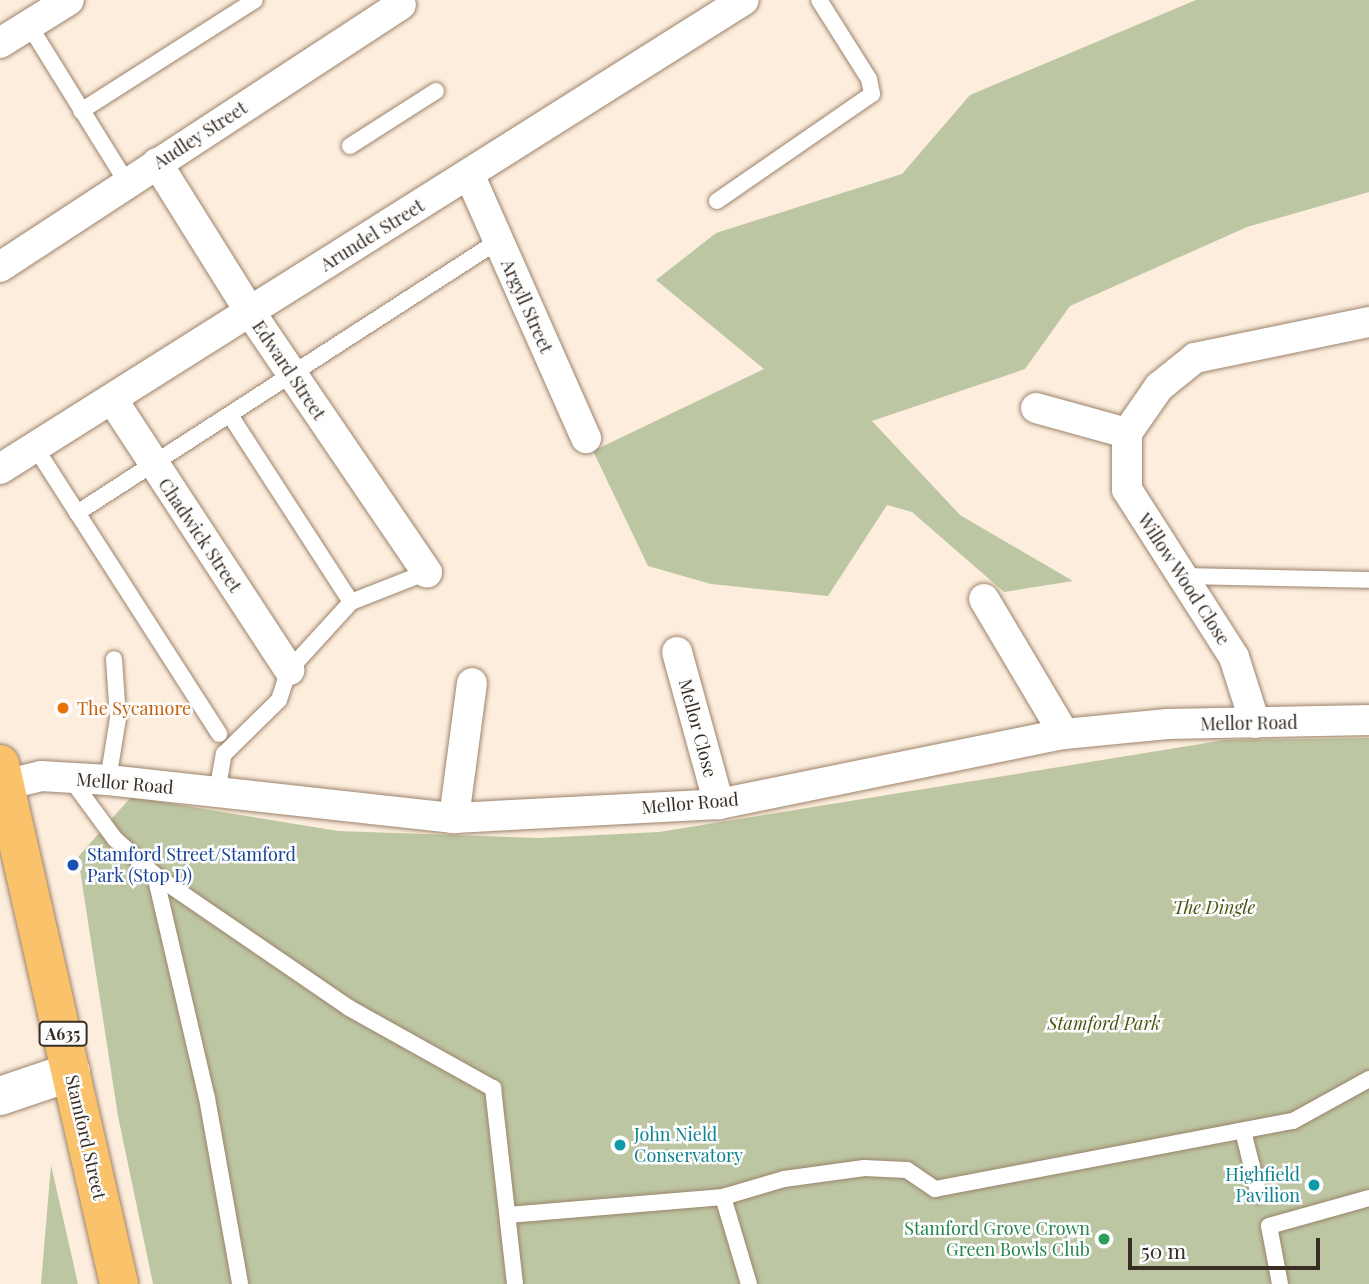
<!DOCTYPE html>
<style>
body{margin:0}
#map{position:relative;width:1369px;height:1284px;overflow:hidden;background:#fdeddd;font-family:"Playfair Display",serif}
div>[style]{position:absolute}
[style*='--x']{left:calc(var(--x)*1px);top:calc(var(--y)*1px);width:calc(var(--w)*1px);rotate:calc(var(--a)*1deg)}
.green>*{inset:0;background:#bdc6a3}
.roads{filter:drop-shadow(0 0 2px #9b836b) drop-shadow(0 0 2px #9b836b)}
.service>*{height:16px;margin:-8px;padding:0 8px;transform-origin:8px;border-radius:8px;background:#fff}
.minor>*{height:30px;margin:-15px;padding:0 15px;transform-origin:15px;border-radius:15px;background:#fff}
.secondary>*{height:38px;margin:-19px;padding:0 19px;transform-origin:19px;border-radius:19px;background:#fff}
.trunk>*{height:38px;margin:-19px;padding:0 19px;transform-origin:19px;border-radius:19px;background:#fac26a}
.dots>*{width:19px;height:19px;translate:-50% -50%;box-sizing:border-box;border:4px solid #fdfdfd;border-radius:50%}
span{translate:-50% -50%;white-space:nowrap;text-align:center;line-height:1.15;-webkit-text-stroke:5px #fdfdfd;paint-order:stroke}
.shield-label span{padding:2px 5px;background:#fdfdfd;border:2px solid;border-radius:5px;-webkit-text-stroke-width:0}
.shield-label{font-size:16px;color:#372d23;font-weight:700}
.street-label{font-size:18px;color:#372d23}
.food-label{font-size:18px;color:#c56008}
.left{translate:0 -50%;text-align:left}
.transit-label{font-size:18px;color:#164399}
.park-label{font-size:18px;color:#485511;font-style:italic}
.culture-label{font-size:18px;color:#0d838f}
.right{translate:-100% -50%;text-align:right}
.leisure-label{font-size:18px;color:#27864d}
.scale{position:absolute;left:1128px;top:1238px;width:192px;height:32px;box-sizing:border-box;border:4px solid #372d23;border-top:0;padding-left:9px;font-size:21px;line-height:24px;white-space:nowrap;color:#372d23;-webkit-text-stroke:5px #fdfdfd;paint-order:stroke}
</style>
<div id="map">
<div class="green">
<div style="clip-path:polygon(1196px 0,1369px 0,1369px 192px,1247px 227px,1070px 306px,1025px 369px,872px 421px,960px 515px,1073px 581px,1004px 592px,912px 512px,887px 505px,828px 596px,711px 584px,648px 566px,593px 451px,764px 369px,656px 280px,716px 233px,902px 174px,970px 95px)"></div>
<div style="clip-path:polygon(1369px 738px,1369px 1284px,153px 1284px,118px 1116px,78px 857px,131px 797px,338px 831px,539px 838px,659px 832px,1225px 740px)"></div>
<div style="clip-path:polygon(51px 1165px,78px 1284px,41px 1284px)"></div>
</div>
<div class="roads">
<div class="service">
<div style="--x:29;--y:25;--w:186;--a:58.2"></div>
<div style="--x:81;--y:111;--w:206;--a:-32.5"></div>
<div style="--x:350;--y:146;--w:102;--a:-32.6"></div>
<div style="--x:717;--y:201;--w:188;--a:-34.6"></div>
<div style="--x:872;--y:94;--w:15;--a:-101"></div>
<div style="--x:869;--y:79;--w:93;--a:-122.3"></div>
<div style="--x:230;--y:415;--w:223;--a:57.1"></div>
<div style="--x:35;--y:447;--w:341;--a:57.3"></div>
<div style="--x:77;--y:513;--w:501;--a:-32.87"></div>
<div style="--x:1180;--y:576;--w:189;--a:1.2"></div>
<div style="--x:70;--y:778;--w:76;--a:53.6"></div>
<div style="--x:115;--y:839;--w:54;--a:42"></div>
<div style="--x:155;--y:875;--w:235;--a:34.4"></div>
<div style="--x:349;--y:1008;--w:165;--a:29.1"></div>
<div style="--x:493;--y:1088;--w:197;--a:83.6"></div>
<div style="--x:108;--y:780;--w:63;--a:-80.8"></div>
<div style="--x:118;--y:718;--w:59;--a:-93.9"></div>
<div style="--x:217;--y:792;--w:39;--a:-80"></div>
<div style="--x:224;--y:754;--w:77;--a:-44.5"></div>
<div style="--x:279;--y:700;--w:32;--a:-72"></div>
<div style="--x:289;--y:670;--w:92;--a:-47.6"></div>
<div style="--x:351;--y:602;--w:82;--a:-21.5"></div>
<div style="--x:155;--y:875;--w:229;--a:76.9"></div>
<div style="--x:207;--y:1098;--w:189;--a:79.9"></div>
<div style="--x:1243;--y:1131;--w:66;--a:76"></div>
<div style="--x:723;--y:1197;--w:91;--a:73.4"></div>
<div style="--x:508;--y:1215;--w:216;--a:-4.8"></div>
<div style="--x:723;--y:1197;--w:64;--a:-16.4"></div>
<div style="--x:784;--y:1179;--w:81;--a:-7.8"></div>
<div style="--x:864;--y:1168;--w:43;--a:2.7"></div>
<div style="--x:907;--y:1170;--w:34;--a:34"></div>
<div style="--x:935;--y:1189;--w:364;--a:-10.8"></div>
<div style="--x:1293;--y:1121;--w:87;--a:-28.9"></div>
<div style="--x:1280;--y:1284;--w:59;--a:-100.7"></div>
<div style="--x:1269;--y:1226;--w:104;--a:-15.6"></div>
</div>
<div class="minor">
<div style="--x:0;--y:43;--w:81;--a:-31.9"></div>
<div style="--x:157;--y:163;--w:176;--a:58"></div>
<div style="--x:250;--y:312;--w:315;--a:55.8"></div>
<div style="--x:469;--y:174;--w:289;--a:66.1"></div>
<div style="--x:0;--y:267;--w:479;--a:-33.2"></div>
<div style="--x:112;--y:399;--w:324;--a:56.8"></div>
<div style="--x:1036;--y:408;--w:94;--a:15.4"></div>
<div style="--x:0;--y:469;--w:879;--a:-32.23"></div>
<div style="--x:984;--y:599;--w:157;--a:59.3"></div>
<div style="--x:677;--y:652;--w:158;--a:74.6"></div>
<div style="--x:1255;--y:723;--w:69;--a:-107.7"></div>
<div style="--x:1234;--y:657;--w:198;--a:-122.6"></div>
<div style="--x:1127;--y:490;--w:57;--a:-90"></div>
<div style="--x:1127;--y:433;--w:56;--a:-55.2"></div>
<div style="--x:1159;--y:387;--w:46;--a:-38.9"></div>
<div style="--x:1195;--y:358;--w:178;--a:-11.7"></div>
<div style="--x:0;--y:786;--w:42;--a:-13.7"></div>
<div style="--x:41;--y:776;--w:67;--a:3.4"></div>
<div style="--x:108;--y:780;--w:348;--a:6.3"></div>
<div style="--x:454;--y:818;--w:265;--a:-3"></div>
<div style="--x:719;--y:804;--w:352;--a:-11.5"></div>
<div style="--x:1064;--y:734;--w:104;--a:-5.5"></div>
<div style="--x:1168;--y:724;--w:201;--a:-1.1"></div>
<div style="--x:454;--y:818;--w:136;--a:-82.4"></div>
</div>
<div class="secondary">
<div style="--x:0;--y:1096;--w:75;--a:-18.7"></div>
</div>
<div class="trunk">
<div style="--x:0;--y:764;--w:533;--a:77.11"></div>
</div>
</div>
<div class="dots">
<div style="left:63px;top:708px;background:#e8710a"></div>
<div style="left:73px;top:865px;background:#1a4fb4"></div>
<div style="left:620px;top:1145px;background:#0f9aa8"></div>
<div style="left:1314px;top:1185px;background:#0f9aa8"></div>
<div style="left:1104px;top:1239px;background:#2e9e5b"></div>
</div>
<div class="shield-label">
<span style="left:63px;top:1034px">A635</span>
</div>
<div class="street-label">
<span style="left:200px;top:135px;rotate:-33deg">Audley Street</span>
<span style="left:372px;top:235px;rotate:-32deg">Arundel Street</span>
<span style="left:527px;top:306px;rotate:66deg">Argyll Street</span>
<span style="left:289px;top:370px;rotate:56deg">Edward Street</span>
<span style="left:200px;top:535px;rotate:56deg">Chadwick Street</span>
<span style="left:1184px;top:579px;rotate:57deg">Willow Wood Close</span>
<span style="left:1249px;top:723px;rotate:-1deg">Mellor Road</span>
<span style="left:698px;top:728px;rotate:75deg">Mellor Close</span>
<span style="left:125px;top:783px;rotate:5deg">Mellor Road</span>
<span style="left:690px;top:803px;rotate:-5deg">Mellor Road</span>
<span style="left:86px;top:1137px;rotate:77deg">Stamford Street</span>
</div>
<div class="food-label">
<span class="left" style="left:77px;top:708px">The Sycamore</span>
</div>
<div class="transit-label">
<span class="left" style="left:87px;top:865px">Stamford Street/Stamford<br>Park (Stop D)</span>
</div>
<div class="park-label">
<span style="left:1214px;top:907px">The Dingle</span>
<span style="left:1104px;top:1023px">Stamford Park</span>
</div>
<div class="culture-label">
<span class="left" style="left:634px;top:1145px">John Nield<br>Conservatory</span>
<span class="right" style="left:1300px;top:1185px">Highfield<br>Pavilion</span>
</div>
<div class="leisure-label">
<span class="right" style="left:1090px;top:1239px">Stamford Grove Crown<br>Green Bowls Club</span>
</div>
<div class="scale">50 m</div>
</div>
